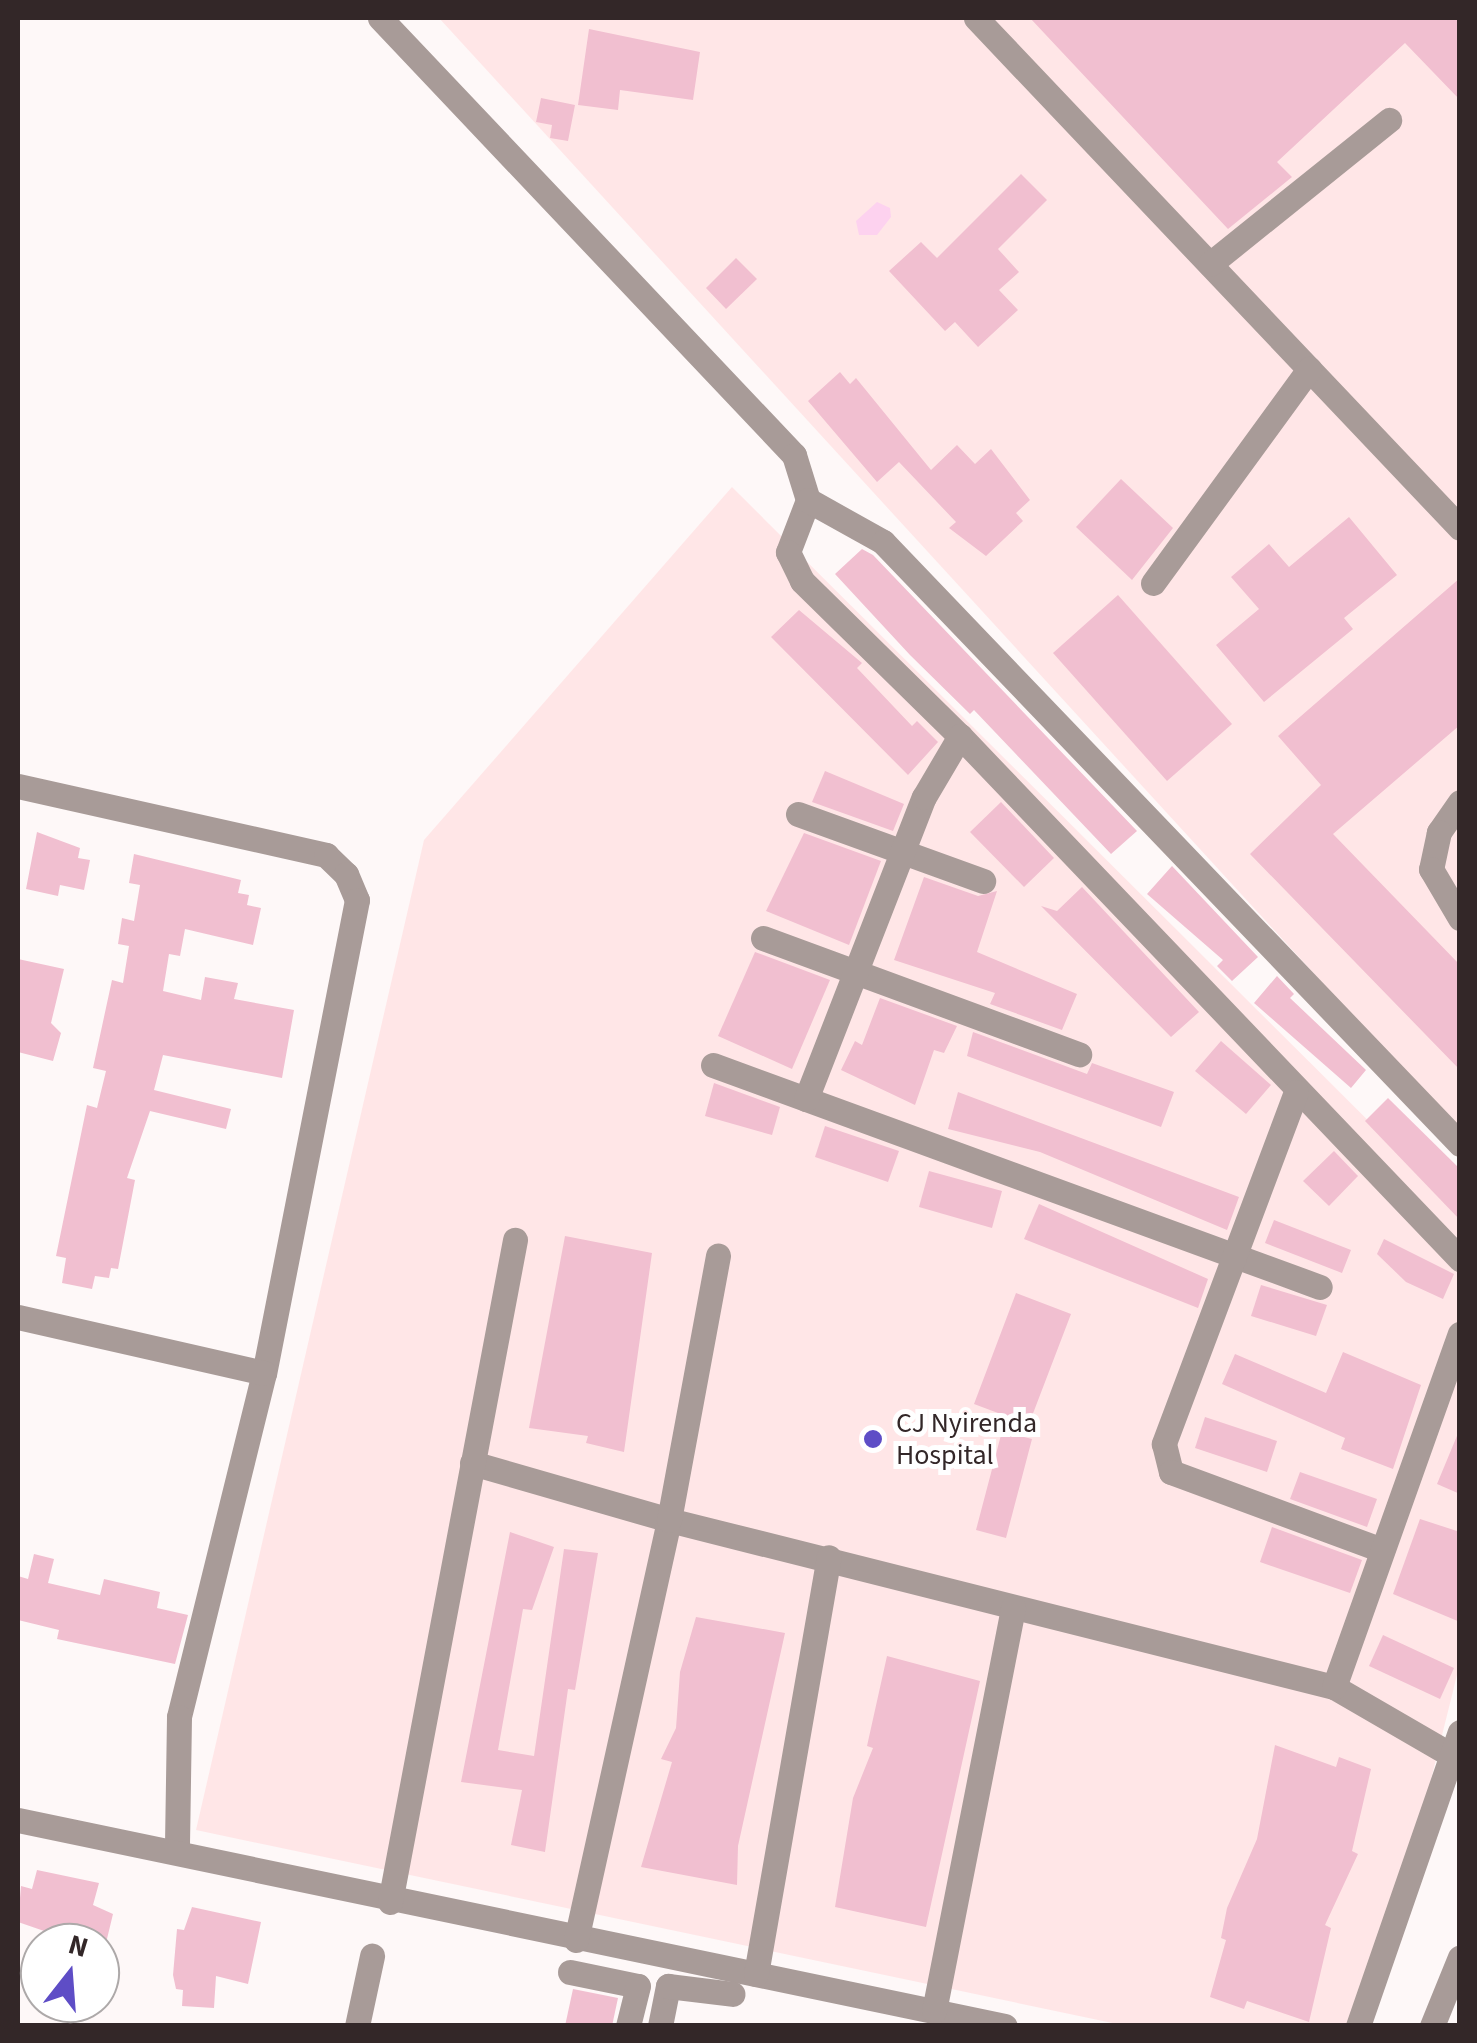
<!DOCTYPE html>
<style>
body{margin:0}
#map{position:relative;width:1477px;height:2043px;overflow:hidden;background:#fef8f8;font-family:"Source Sans 3",sans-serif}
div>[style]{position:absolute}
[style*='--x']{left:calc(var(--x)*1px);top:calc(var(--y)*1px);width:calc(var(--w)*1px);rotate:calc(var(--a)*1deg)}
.built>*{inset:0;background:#ffe6e7}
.water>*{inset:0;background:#fdd2ef}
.building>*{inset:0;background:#f1bfd0}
.minor>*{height:25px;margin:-12.5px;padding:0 12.5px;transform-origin:12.5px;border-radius:12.5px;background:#a89b98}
.dots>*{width:28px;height:28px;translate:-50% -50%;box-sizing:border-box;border:5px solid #fff;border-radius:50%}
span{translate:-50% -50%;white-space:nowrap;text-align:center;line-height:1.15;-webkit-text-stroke:10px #fff;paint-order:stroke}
.poi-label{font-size:28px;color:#332728}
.left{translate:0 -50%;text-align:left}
.frame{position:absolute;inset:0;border:20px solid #332728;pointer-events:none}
.north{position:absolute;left:20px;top:1923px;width:100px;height:100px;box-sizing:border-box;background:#fff;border:2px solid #ada9a9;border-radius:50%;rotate:17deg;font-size:28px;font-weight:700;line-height:40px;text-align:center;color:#332728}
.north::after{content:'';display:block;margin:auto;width:35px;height:45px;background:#5e4dc6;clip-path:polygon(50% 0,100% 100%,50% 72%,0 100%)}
</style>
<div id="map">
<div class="built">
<div style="clip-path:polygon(439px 18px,1459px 18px,1459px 1132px)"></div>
<div style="clip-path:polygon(732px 487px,1459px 1211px,1459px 1667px,1370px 2025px,1122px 2025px,196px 1830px,424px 840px)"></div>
</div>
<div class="water">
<div style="clip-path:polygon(877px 202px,890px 208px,891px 217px,877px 235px,859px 235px,856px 221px)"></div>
</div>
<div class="building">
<div style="clip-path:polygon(1030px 18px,1460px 18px,1460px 100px,1405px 43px,1277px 162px,1292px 177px,1228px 229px)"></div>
<div style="clip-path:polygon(589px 29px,700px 52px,693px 100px,620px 90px,618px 110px,578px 105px)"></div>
<div style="clip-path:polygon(541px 98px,575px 105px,568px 141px,550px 138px,552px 125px,536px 122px)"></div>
<div style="clip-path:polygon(1021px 174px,1047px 200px,998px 249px,1019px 272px,999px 290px,1018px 310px,978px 347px,955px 322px,945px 331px,889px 271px,921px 242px,937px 258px)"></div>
<div style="clip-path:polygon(736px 258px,757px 279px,726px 309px,706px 288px)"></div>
<div style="clip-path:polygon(840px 372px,850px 384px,856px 378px,931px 470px,957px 445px,975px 464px,991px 449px,1030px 500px,1016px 513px,1023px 521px,986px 556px,949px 528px,956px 522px,899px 462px,877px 482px,808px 401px)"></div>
<div style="clip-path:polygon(1121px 479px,1173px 528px,1132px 580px,1076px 527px)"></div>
<div style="clip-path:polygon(1349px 517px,1397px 575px,1344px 618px,1353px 629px,1264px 702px,1216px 645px,1259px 609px,1231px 577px,1269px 544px,1289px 567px)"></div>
<div style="clip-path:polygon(862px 549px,873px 555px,1137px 831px,1111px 854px,974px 710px,970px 714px,910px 655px,835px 574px)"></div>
<div style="clip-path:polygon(1460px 578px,1460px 725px,1333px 834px,1460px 965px,1460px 1070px,1250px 854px,1321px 785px,1278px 736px)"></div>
<div style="clip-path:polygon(1118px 595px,1232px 724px,1167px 781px,1053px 653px)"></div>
<div style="clip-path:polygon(799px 610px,862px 663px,857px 668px,912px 726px,917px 721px,938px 742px,908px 775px,771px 637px)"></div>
<div style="clip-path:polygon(825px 771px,904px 804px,893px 831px,812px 802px)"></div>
<div style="clip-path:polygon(1001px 802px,1054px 858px,1024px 887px,970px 832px)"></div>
<div style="clip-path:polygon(37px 832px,80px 848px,78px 858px,90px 860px,84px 890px,60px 885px,58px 896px,26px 889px)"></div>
<div style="clip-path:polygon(804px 833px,881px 861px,849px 945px,766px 911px)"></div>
<div style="clip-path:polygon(134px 854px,241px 880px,238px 893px,249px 895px,247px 905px,261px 908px,253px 945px,185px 929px,180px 956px,169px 954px,163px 991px,201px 1000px,205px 977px,238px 983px,234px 999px,294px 1010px,282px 1078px,163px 1055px,154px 1090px,231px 1109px,226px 1129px,150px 1111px,127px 1178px,135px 1180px,118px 1269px,111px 1268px,109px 1278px,95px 1276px,92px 1289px,62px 1283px,66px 1258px,56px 1256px,87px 1105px,97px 1108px,106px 1071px,93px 1068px,112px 980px,123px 983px,129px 946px,118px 944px,122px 918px,134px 921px,140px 885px,129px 883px)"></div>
<div style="clip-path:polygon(1172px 866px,1258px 957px,1232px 981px,1217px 966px,1223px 960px,1147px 894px)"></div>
<div style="clip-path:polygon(924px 877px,978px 896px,997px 891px,977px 952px,1077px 994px,1062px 1030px,990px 1004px,995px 993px,894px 960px)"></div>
<div style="clip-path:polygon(1082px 887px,1199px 1012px,1171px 1037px,1041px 906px,1057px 911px)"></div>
<div style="clip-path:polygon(755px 952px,830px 980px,792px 1069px,718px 1036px)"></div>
<div style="clip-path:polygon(18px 959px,64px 969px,51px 1023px,61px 1033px,53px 1061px,18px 1052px)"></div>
<div style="clip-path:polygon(1277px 976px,1294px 994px,1290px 998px,1366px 1070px,1351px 1088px,1254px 1003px)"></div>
<div style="clip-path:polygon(880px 998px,957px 1026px,944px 1053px,934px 1050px,915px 1105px,841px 1070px,855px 1041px,862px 1045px)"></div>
<div style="clip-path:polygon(973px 1032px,1087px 1074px,1092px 1063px,1174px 1092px,1161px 1127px,967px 1056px)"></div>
<div style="clip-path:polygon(1221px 1041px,1271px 1085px,1246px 1114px,1195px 1071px)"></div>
<div style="clip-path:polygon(714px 1083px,780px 1107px,772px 1135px,705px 1116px)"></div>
<div style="clip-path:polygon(958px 1092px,1239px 1197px,1227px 1230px,1040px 1152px,948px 1129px)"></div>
<div style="clip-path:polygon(1388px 1098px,1460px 1169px,1460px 1220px,1365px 1121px)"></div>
<div style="clip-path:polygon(825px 1126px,899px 1151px,888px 1182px,815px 1157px)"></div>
<div style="clip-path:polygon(1334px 1151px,1358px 1176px,1329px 1206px,1303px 1181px)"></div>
<div style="clip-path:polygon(929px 1171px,1002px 1191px,992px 1228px,919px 1207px)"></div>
<div style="clip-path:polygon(1039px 1204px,1208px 1279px,1198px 1308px,1024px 1239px)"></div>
<div style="clip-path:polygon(1274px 1220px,1351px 1250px,1342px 1273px,1265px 1243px)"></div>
<div style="clip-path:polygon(565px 1236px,652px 1253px,624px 1452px,586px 1443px,588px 1436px,529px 1428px)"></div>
<div style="clip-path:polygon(1384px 1239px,1454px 1274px,1443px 1299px,1406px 1282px,1377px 1254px)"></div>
<div style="clip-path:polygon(1261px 1285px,1327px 1305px,1316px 1336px,1251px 1316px)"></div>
<div style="clip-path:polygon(1016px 1293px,1071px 1314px,1024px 1437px,1032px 1439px,1006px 1538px,976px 1530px,1006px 1416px,974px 1404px)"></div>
<div style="clip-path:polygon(1343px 1352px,1421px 1385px,1393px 1469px,1341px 1449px,1345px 1438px,1222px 1384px,1235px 1354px,1326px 1393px)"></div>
<div style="clip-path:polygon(1205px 1417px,1277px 1441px,1267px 1472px,1195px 1448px)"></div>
<div style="clip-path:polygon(1459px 1431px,1460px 1431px,1460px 1494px,1437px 1484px)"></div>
<div style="clip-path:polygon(1300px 1472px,1377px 1499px,1367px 1527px,1290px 1499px)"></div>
<div style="clip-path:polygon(1420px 1519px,1460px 1532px,1460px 1622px,1393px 1594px)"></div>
<div style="clip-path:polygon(1272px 1527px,1362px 1560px,1350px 1593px,1260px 1562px)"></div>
<div style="clip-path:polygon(510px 1532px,554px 1547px,532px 1610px,523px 1609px,498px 1750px,534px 1756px,564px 1549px,598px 1553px,575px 1690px,568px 1689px,545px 1852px,511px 1845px,522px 1790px,461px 1782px)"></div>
<div style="clip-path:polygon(34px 1554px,54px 1559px,48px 1583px,100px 1595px,104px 1579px,160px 1592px,157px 1608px,188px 1615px,175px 1664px,57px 1639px,59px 1630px,18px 1620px,18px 1576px,28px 1579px)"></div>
<div style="clip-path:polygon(696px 1617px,785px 1633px,738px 1846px,737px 1885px,641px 1867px,672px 1762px,661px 1759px,676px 1728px,680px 1672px)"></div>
<div style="clip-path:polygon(1383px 1635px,1454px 1668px,1440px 1699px,1369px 1666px)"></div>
<div style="clip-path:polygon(887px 1656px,980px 1681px,926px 1927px,835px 1907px,853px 1798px,873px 1748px,867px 1746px)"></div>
<div style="clip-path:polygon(1275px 1745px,1336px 1767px,1339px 1757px,1371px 1769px,1352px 1851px,1358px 1854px,1325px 1925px,1331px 1928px,1309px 2022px,1247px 2001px,1244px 2009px,1210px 1997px,1226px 1940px,1221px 1938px,1227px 1908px,1257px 1839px)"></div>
<div style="clip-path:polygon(37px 1870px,99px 1883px,93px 1905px,113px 1914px,106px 1943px,79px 1943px,18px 1922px,21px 1886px,32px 1889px)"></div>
<div style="clip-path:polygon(192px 1907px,261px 1922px,248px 1984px,216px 1976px,214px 2008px,182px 2006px,183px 1990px,176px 1989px,173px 1975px,177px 1929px,184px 1930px)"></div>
<div style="clip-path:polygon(573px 1989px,618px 1998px,612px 2026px,565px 2026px)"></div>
</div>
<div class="minor">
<div style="--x:380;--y:18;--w:602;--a:46.55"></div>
<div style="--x:794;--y:455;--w:47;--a:72.7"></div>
<div style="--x:808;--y:500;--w:56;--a:111"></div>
<div style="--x:788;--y:552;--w:32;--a:64"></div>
<div style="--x:802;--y:581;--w:221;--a:44.5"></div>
<div style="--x:960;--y:736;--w:724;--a:46.29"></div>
<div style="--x:976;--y:18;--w:703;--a:46.5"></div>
<div style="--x:1210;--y:264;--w:230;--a:-38.8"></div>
<div style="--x:808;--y:500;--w:86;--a:29.2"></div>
<div style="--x:883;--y:542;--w:834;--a:46.21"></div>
<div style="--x:1153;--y:583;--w:265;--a:-53.9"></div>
<div style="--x:18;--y:786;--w:316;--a:12.6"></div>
<div style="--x:326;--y:855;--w:28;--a:44"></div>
<div style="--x:346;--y:874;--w:28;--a:67"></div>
<div style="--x:357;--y:900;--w:482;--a:101.1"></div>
<div style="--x:264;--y:1373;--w:354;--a:103.9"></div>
<div style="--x:179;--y:1717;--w:133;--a:90.9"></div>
<div style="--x:1460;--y:802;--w:37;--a:125"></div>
<div style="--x:1439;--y:832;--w:38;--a:102"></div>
<div style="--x:1431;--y:869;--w:57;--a:59.4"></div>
<div style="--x:798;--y:814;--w:197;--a:19.9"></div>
<div style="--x:763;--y:938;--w:337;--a:20.2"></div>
<div style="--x:713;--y:1065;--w:646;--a:20.09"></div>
<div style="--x:1296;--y:1092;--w:376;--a:110.6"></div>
<div style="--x:1164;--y:1444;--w:29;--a:76"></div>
<div style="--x:1171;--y:1472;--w:225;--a:20.3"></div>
<div style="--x:806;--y:1099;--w:324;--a:-68.7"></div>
<div style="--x:924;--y:797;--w:71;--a:-59.5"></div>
<div style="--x:18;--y:1317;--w:252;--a:12.8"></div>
<div style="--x:472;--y:1463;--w:205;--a:16.1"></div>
<div style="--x:669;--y:1520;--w:686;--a:14.1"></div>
<div style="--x:1334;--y:1687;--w:146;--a:30.1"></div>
<div style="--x:1334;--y:1687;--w:375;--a:-70.4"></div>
<div style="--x:18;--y:1820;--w:1008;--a:11.79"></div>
<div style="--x:390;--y:1902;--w:674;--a:-79.31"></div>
<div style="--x:576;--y:1940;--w:430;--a:-77.5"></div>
<div style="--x:669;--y:1520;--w:269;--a:-79.5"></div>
<div style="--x:570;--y:1972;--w:69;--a:11.6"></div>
<div style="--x:638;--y:1986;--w:41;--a:104"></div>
<div style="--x:756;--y:1974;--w:423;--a:-80.1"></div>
<div style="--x:934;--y:2011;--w:411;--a:-78.9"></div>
<div style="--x:357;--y:2026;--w:72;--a:-77.9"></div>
<div style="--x:660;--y:2026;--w:41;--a:-78.7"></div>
<div style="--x:668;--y:1986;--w:65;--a:7"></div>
<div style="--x:1358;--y:2026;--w:311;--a:-70.9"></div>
<div style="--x:1432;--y:2026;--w:74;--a:-67.9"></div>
</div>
<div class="dots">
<div style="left:873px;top:1439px;background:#5e4dc6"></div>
</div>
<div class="poi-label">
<span class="left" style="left:896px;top:1439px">CJ Nyirenda<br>Hospital</span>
</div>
<div class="frame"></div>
<div class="north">N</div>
</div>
